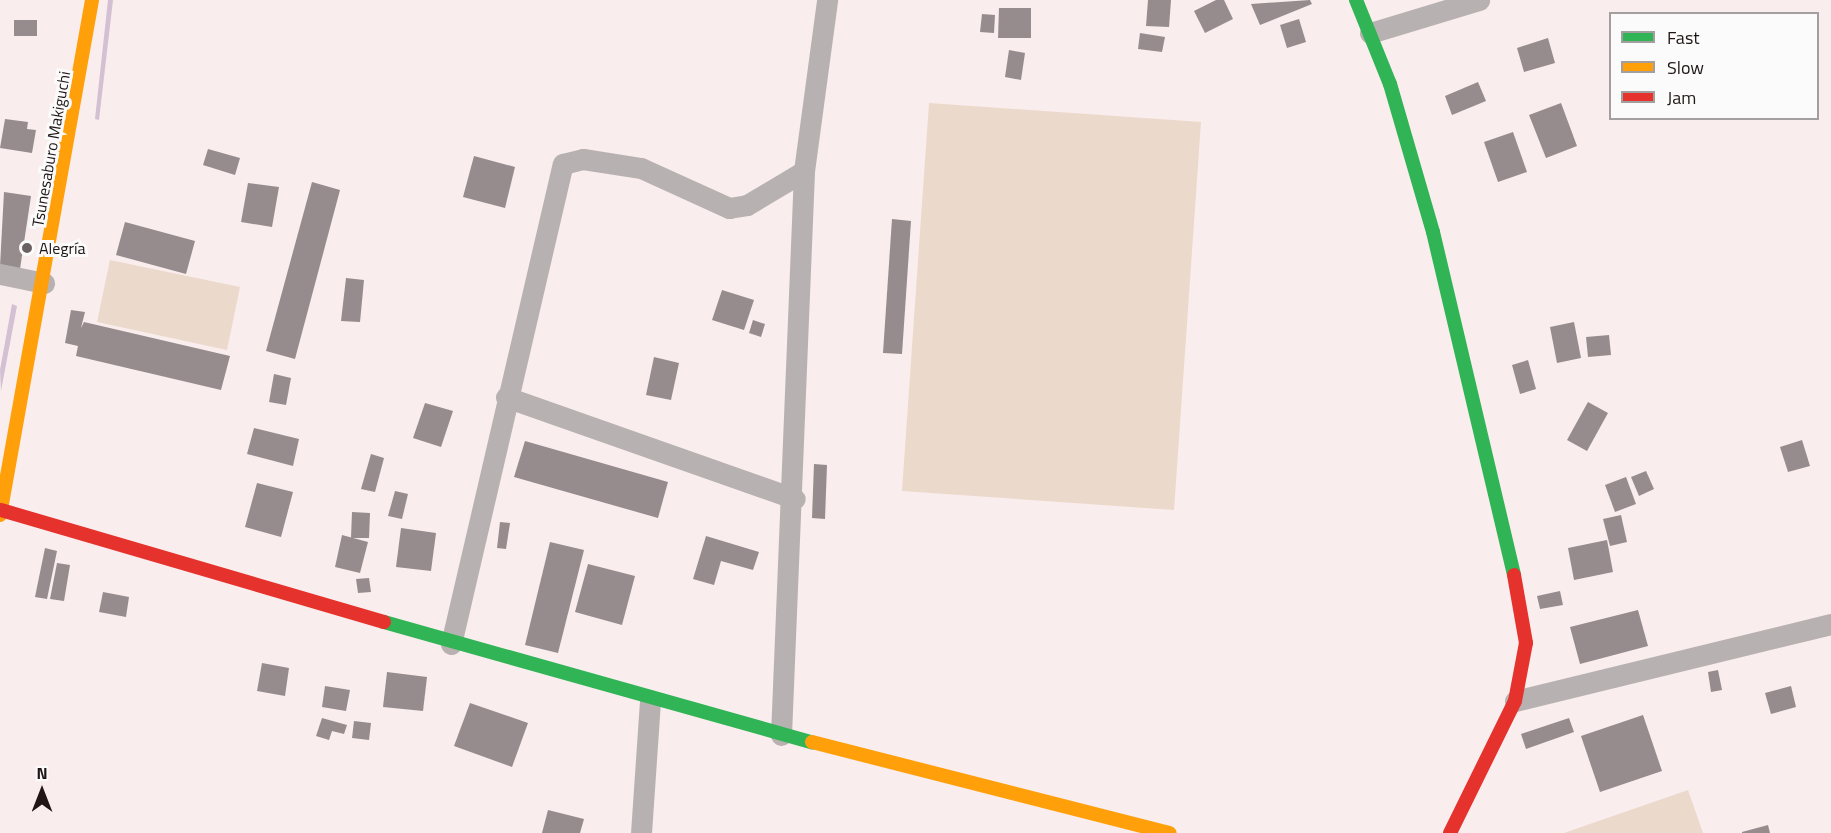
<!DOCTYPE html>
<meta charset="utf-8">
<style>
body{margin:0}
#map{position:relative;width:1831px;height:833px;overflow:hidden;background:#faeded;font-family:"Titillium Web",sans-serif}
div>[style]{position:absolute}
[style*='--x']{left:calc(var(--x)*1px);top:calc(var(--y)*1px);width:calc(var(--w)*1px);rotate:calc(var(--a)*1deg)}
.green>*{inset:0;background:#ebd9cb}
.water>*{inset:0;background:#d3c0d3}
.building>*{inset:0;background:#968c8e}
.street>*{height:21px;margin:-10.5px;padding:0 10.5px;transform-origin:10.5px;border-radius:10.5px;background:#b7b2b1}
.fast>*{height:14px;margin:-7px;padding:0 7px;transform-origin:7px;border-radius:7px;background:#30b455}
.slow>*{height:14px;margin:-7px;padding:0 7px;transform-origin:7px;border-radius:7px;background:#ff9f0a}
.jam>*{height:14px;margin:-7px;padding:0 7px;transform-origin:7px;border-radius:7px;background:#e5322d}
.dots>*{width:16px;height:16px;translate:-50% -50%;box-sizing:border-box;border:3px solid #fbfbfb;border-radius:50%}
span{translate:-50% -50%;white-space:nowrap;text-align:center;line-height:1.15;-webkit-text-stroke:6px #fbfbfb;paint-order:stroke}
.street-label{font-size:16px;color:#201616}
.poi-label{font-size:16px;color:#201616}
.left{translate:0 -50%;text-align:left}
.legend{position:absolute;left:1609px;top:12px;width:210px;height:108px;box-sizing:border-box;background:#fbfbfb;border:2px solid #a39f9f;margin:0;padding:8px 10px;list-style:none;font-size:18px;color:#201616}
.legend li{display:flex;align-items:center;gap:12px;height:30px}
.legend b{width:30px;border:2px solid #a39f9f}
.north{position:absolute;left:12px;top:761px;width:60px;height:60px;-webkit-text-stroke:4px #fbfbfb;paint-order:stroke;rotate:0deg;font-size:16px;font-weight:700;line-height:24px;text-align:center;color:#201616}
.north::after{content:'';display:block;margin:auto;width:21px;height:27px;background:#201616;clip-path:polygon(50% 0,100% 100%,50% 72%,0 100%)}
</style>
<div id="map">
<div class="green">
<div style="clip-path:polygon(929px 103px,1201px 122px,1174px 510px,902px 491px)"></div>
<div style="clip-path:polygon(110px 260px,240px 287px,227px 350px,97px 322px)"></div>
<div style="clip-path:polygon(1688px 790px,1703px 833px,1564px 833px)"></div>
</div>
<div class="water">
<div style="clip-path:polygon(108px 0,113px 0,99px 120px,95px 119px)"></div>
<div style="clip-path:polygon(12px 304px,17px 306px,1px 391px,0 370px)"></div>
</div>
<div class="building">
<div style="clip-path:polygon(1148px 0,1171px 0,1169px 27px,1146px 26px)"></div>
<div style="clip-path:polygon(1216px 0,1224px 0,1233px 19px,1205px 33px,1194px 11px)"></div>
<div style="clip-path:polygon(1310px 0,1312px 4px,1260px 25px,1251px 4px)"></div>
<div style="clip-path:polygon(999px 8px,1031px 8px,1031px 38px,998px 38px)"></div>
<div style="clip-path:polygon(982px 14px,995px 15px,994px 33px,980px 32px)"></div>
<div style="clip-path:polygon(1299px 19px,1306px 42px,1287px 48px,1280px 25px)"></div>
<div style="clip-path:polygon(14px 20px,37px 20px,37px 36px,14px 36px)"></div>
<div style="clip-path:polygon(1140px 33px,1165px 37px,1162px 52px,1138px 49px)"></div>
<div style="clip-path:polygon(1548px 38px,1555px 63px,1524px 72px,1517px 48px)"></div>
<div style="clip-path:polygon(1009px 50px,1025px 53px,1021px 80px,1005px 77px)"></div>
<div style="clip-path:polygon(1478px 82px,1486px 101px,1452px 115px,1445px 96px)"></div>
<div style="clip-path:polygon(1561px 103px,1577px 146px,1546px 158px,1529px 115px)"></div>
<div style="clip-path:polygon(5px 119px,28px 122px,27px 129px,36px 130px,32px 153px,0 148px)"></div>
<div style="clip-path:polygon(1513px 132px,1527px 172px,1498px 182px,1484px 142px)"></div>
<div style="clip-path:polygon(208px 149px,240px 158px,235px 175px,203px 165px)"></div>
<div style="clip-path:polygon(474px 156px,515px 167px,505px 208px,463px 197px)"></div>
<div style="clip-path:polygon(312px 182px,340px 190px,295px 359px,266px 351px)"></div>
<div style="clip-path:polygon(248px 183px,279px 187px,272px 227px,241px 222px)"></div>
<div style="clip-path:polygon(4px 192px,31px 196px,20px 269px,0 266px)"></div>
<div style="clip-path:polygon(892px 219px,911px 221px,902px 354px,883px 353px)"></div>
<div style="clip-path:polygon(125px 222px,195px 241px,186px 274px,116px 255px)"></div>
<div style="clip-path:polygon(346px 278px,364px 280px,360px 322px,341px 321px)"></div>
<div style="clip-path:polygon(722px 290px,754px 300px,744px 330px,712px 320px)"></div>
<div style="clip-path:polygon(71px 310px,85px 312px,81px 328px,84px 322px,230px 356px,221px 390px,76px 356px,78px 346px,65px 343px)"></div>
<div style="clip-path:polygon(753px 320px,765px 324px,761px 337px,749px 333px)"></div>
<div style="clip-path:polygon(1574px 322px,1581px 358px,1557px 363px,1550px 327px)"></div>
<div style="clip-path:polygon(1609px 335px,1611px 355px,1588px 357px,1586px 337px)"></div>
<div style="clip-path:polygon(654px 357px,679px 363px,671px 400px,646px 395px)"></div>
<div style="clip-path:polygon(1528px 360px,1536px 389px,1520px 394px,1512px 365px)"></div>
<div style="clip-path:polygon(274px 374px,291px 378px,286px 405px,269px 402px)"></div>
<div style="clip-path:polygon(1588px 402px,1608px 413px,1587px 451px,1567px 440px)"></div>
<div style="clip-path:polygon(425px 403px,453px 411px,441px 447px,413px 438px)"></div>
<div style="clip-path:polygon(254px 428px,299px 439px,293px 466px,247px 454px)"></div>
<div style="clip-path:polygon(1802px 440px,1810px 466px,1788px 472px,1780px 447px)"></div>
<div style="clip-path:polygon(525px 441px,668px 482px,658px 518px,514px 477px)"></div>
<div style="clip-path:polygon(371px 454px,384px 458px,375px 492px,361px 489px)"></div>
<div style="clip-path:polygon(814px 464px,827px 465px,825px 519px,812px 518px)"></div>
<div style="clip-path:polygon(1646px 471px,1654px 489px,1639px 496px,1631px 477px)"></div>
<div style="clip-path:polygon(1626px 477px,1636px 504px,1615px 512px,1605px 485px)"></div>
<div style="clip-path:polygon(257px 483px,293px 492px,281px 537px,245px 527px)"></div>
<div style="clip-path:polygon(395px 491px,408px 494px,402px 519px,388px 516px)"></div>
<div style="clip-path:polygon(352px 512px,370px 513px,369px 538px,351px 538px)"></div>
<div style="clip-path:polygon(1621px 515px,1627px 542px,1610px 546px,1603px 519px)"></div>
<div style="clip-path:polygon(500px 522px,510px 523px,506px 549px,497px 548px)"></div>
<div style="clip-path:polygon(401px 528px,436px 533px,431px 571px,396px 567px)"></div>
<div style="clip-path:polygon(342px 535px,368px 542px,360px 573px,335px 567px)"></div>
<div style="clip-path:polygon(706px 536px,759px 552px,753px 570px,721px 561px,714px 585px,693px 579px)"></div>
<div style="clip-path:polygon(1607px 540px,1613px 572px,1574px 580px,1568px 548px)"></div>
<div style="clip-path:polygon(550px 542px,584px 550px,558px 653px,525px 645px)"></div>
<div style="clip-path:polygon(45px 548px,57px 551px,47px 599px,35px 597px)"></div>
<div style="clip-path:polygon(57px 563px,70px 565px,64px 601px,50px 599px)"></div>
<div style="clip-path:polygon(588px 564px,635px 576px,622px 625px,575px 612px)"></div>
<div style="clip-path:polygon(369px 578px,371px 592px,358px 593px,356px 579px)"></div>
<div style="clip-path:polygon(1560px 591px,1563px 605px,1540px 609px,1537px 596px)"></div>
<div style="clip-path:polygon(103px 592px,129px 597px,126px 617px,99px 612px)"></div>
<div style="clip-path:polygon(1638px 610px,1648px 646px,1580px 664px,1570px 627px)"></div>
<div style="clip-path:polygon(262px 663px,289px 668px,285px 696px,257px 691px)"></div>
<div style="clip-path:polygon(1718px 670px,1722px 690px,1711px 692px,1708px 672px)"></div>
<div style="clip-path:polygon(387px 672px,427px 677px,423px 711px,383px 707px)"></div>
<div style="clip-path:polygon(325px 686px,350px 690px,346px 711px,322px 707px)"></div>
<div style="clip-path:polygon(1791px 686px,1796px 707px,1771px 714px,1765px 693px)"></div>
<div style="clip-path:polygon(470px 703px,528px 723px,512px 767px,454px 746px)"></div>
<div style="clip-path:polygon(1643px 715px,1662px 771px,1600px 792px,1581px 736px)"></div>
<div style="clip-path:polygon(322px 718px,347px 725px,344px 734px,332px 731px,329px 740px,316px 736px)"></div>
<div style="clip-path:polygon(1569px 718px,1574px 732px,1526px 749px,1521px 734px)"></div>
<div style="clip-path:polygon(354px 721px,371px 723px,369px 740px,352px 738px)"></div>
<div style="clip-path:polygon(548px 810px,584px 819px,580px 833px,542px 833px)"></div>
<div style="clip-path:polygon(1768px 825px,1770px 833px,1742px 833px,1742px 832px)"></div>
</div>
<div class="street">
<div style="--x:1370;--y:33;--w:114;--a:-16.8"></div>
<div style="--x:0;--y:274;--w:45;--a:11.6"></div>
<div style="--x:506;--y:397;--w:306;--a:19.4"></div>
<div style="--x:451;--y:644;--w:493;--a:-76.9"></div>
<div style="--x:563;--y:164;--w:21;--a:-14"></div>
<div style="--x:583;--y:159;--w:59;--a:8.8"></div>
<div style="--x:641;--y:168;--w:97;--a:24.4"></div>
<div style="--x:729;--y:208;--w:18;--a:-9"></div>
<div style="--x:747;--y:205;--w:66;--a:-30.8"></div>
<div style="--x:1515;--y:701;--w:325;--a:-13.7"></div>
<div style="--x:781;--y:735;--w:564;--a:-87.66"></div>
<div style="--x:804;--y:171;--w:173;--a:-82.3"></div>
<div style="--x:641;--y:833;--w:133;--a:-86.1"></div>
</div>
<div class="fast">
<div style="--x:1356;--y:0;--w:91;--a:68"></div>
<div style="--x:1390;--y:84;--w:154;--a:73.8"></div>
<div style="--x:1433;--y:232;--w:352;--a:76.7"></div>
<div style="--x:384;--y:622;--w:445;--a:15.7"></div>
</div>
<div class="slow">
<div style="--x:0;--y:515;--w:523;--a:-79.87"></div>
<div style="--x:812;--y:742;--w:369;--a:14.3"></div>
</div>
<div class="jam">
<div style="--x:1;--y:510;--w:399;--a:16.3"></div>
<div style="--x:1450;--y:833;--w:147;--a:-63.8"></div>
<div style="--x:1515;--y:701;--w:59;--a:-79.3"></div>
<div style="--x:1526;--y:643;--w:69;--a:-100"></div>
</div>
<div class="dots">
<div style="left:27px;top:248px;background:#6c6161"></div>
</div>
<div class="street-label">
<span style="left:51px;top:149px;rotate:-80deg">Tsunesaburo Makiguchi</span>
</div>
<div class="poi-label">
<span class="left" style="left:39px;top:248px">Alegría</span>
</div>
<ul class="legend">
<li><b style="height:8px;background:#30b455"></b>Fast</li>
<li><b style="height:8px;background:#ff9f0a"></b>Slow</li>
<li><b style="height:8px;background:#e5322d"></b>Jam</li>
</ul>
<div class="north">N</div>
</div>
